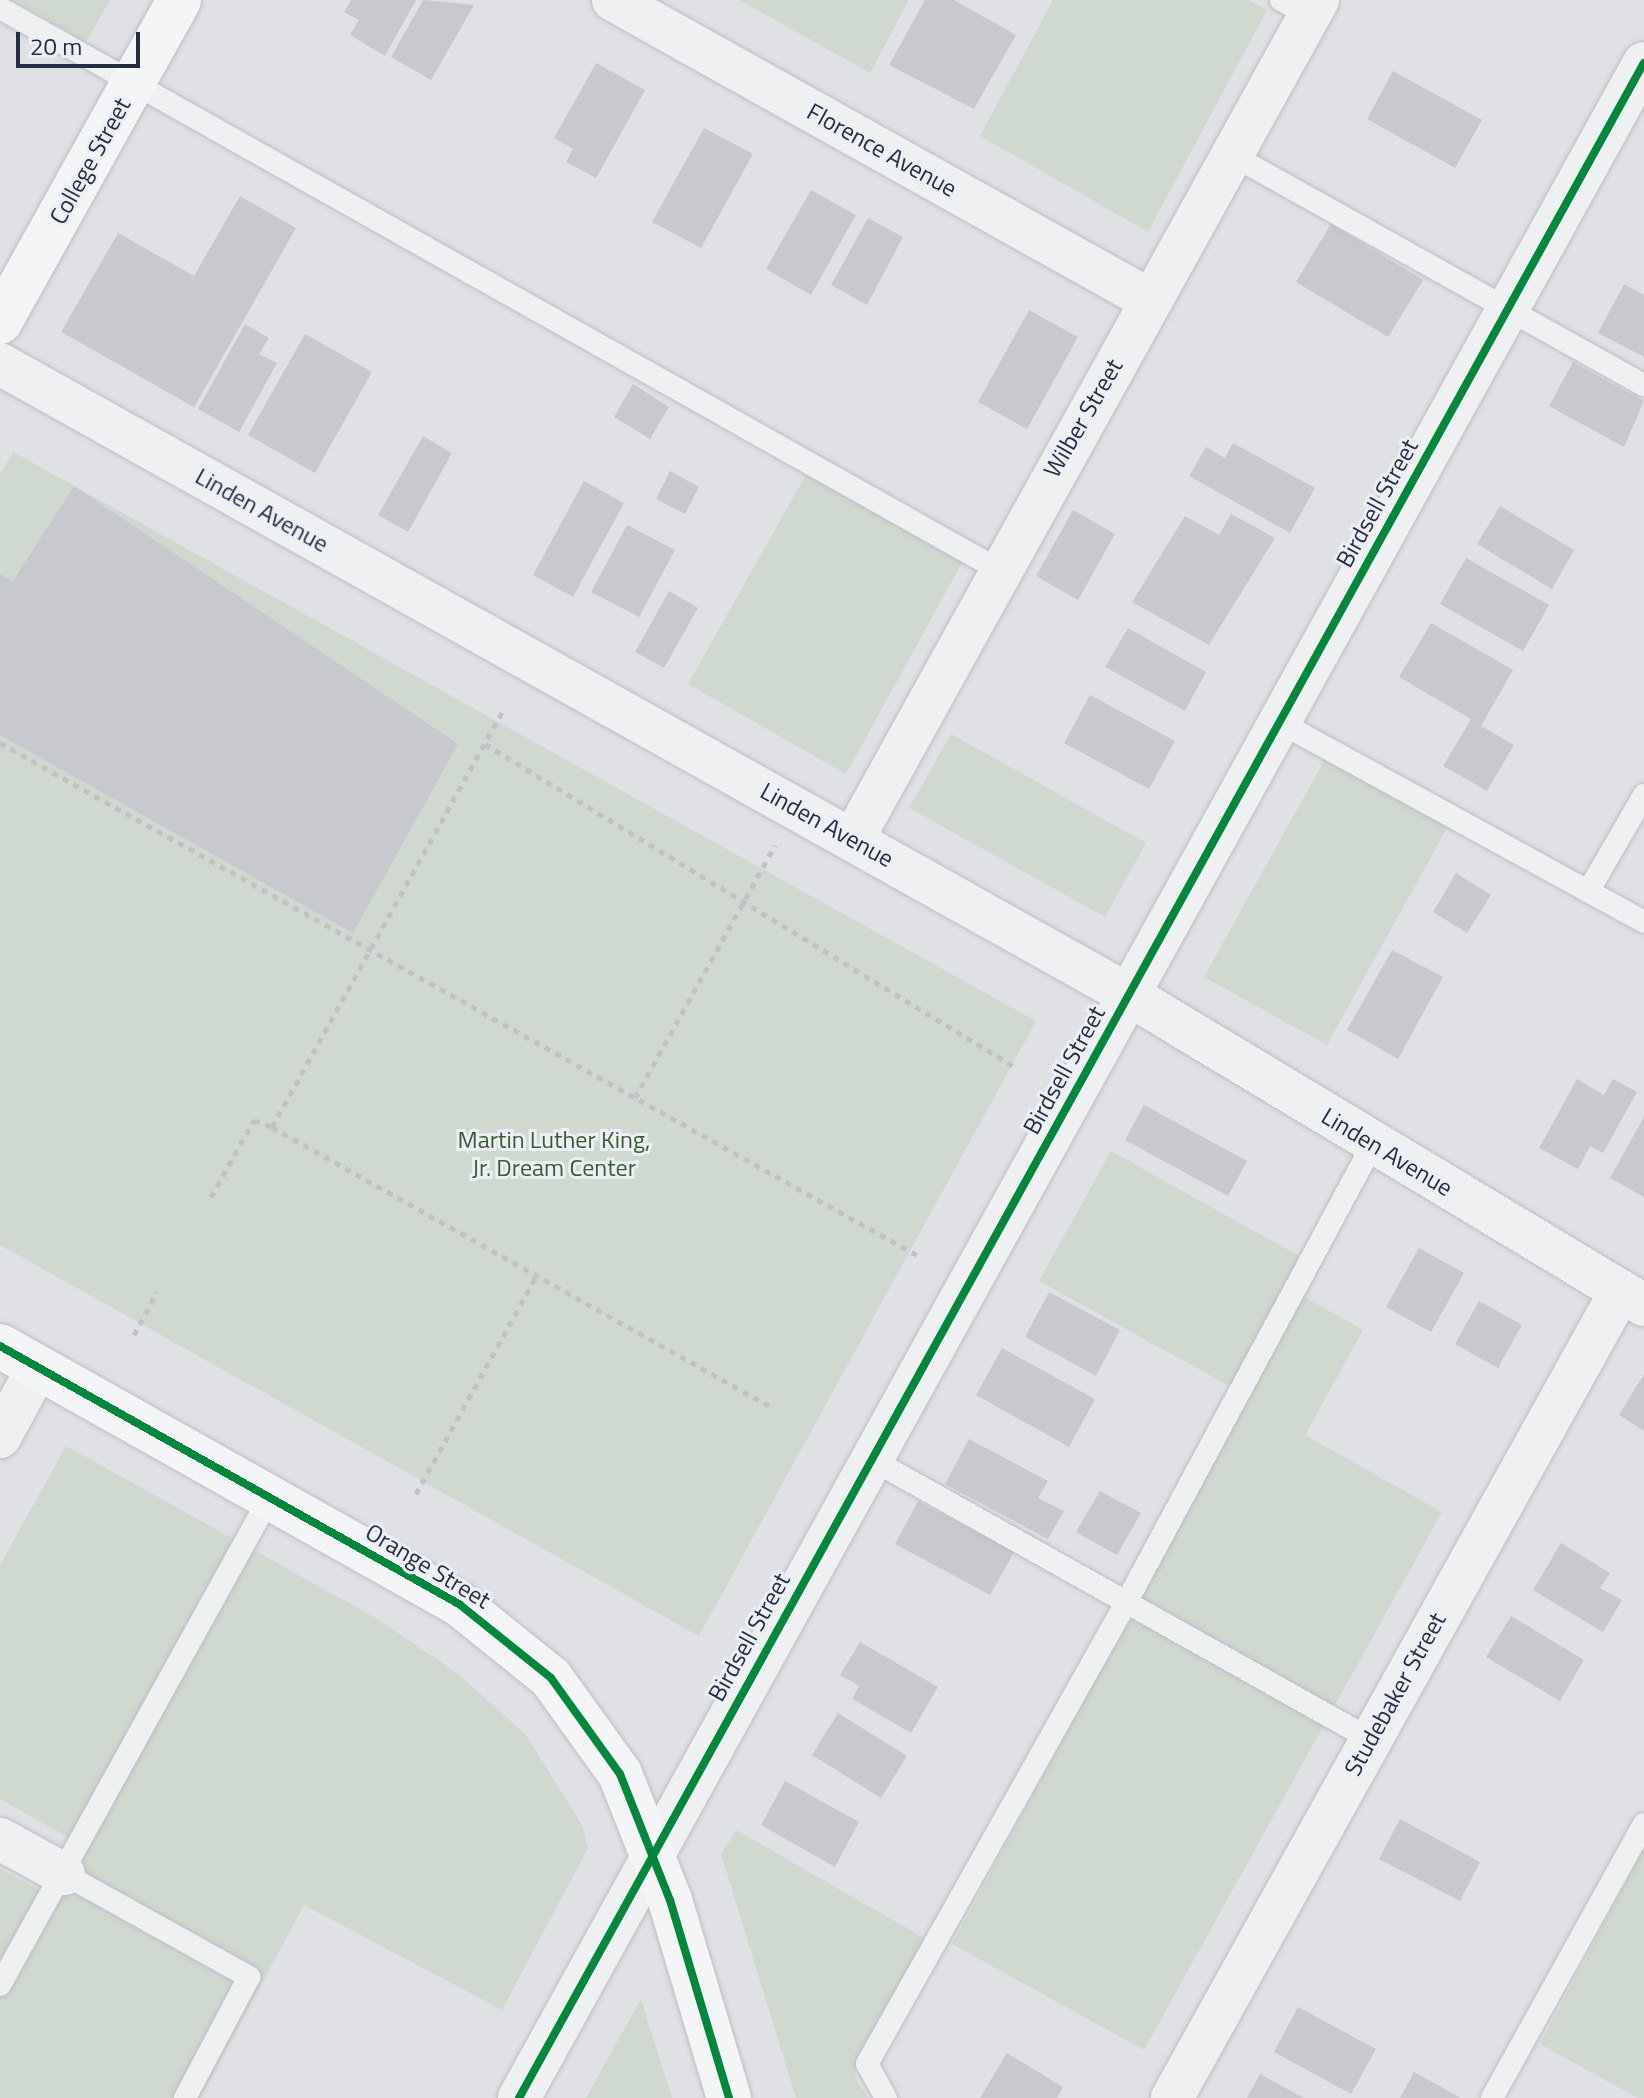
<!DOCTYPE html>
<style>
body{margin:0}
#map{position:relative;width:1644px;height:2098px;overflow:hidden;background:#e0e1e5;font-family:"Titillium Web",sans-serif}
div>[style]{position:absolute}
[style*='--x']{left:calc(var(--x)*1px);top:calc(var(--y)*1px);width:calc(var(--w)*1px);rotate:calc(var(--a)*1deg)}
.green>*{inset:0;background:#cfd9cf}
.building>*{inset:0;background:#c7c9ce}
.path>*{height:5px;margin-top:-2.5px;transform-origin:0;background:repeating-linear-gradient(90deg,#c1c2c7 0 6px,transparent 0 12px)}
.roads{filter:drop-shadow(0 0 2px #bdbec3) drop-shadow(0 0 2px #bdbec3)}
.lane>*{height:22px;margin:-11px;padding:0 11px;transform-origin:11px;border-radius:11px;background:#eff0f2}
.street>*{height:42px;margin:-21px;padding:0 21px;transform-origin:21px;border-radius:21px;background:#eff0f2}
.secondary>*{height:44px;margin:-22px;padding:0 22px;transform-origin:22px;border-radius:22px;background:#f4f5f6}
.cycleway>*{height:8px;margin:-4px;padding:0 4px;transform-origin:4px;border-radius:4px;background:#00873e}
span{translate:-50% -50%;white-space:nowrap;text-align:center;line-height:1.15;-webkit-text-stroke:6px #eceff6;paint-order:stroke}
.street-label{font-size:24px;color:#252d40}
.park-label{font-size:24px;color:#365d31}
.scale{position:absolute;left:16px;top:32px;width:124px;height:36px;box-sizing:border-box;border:4px solid #252d40;border-top:0;padding-left:10px;font-size:24px;line-height:28px;white-space:nowrap;color:#252d40;-webkit-text-stroke:6px #eceff6;paint-order:stroke}
</style>
<div id="map">
<div class="green">
<div style="clip-path:polygon(13px 0,110px 0,86px 42px)"></div>
<div style="clip-path:polygon(739px 0,909px 0,870px 73px)"></div>
<div style="clip-path:polygon(1053px 0,1249px 0,1267px 10px,1148px 232px,980px 136px)"></div>
<div style="clip-path:polygon(13px 452px,1036px 1021px,699px 1636px,0 1245px,0 474px)"></div>
<div style="clip-path:polygon(807px 473px,964px 559px,846px 774px,688px 684px)"></div>
<div style="clip-path:polygon(951px 734px,1146px 843px,1105px 917px,909px 808px)"></div>
<div style="clip-path:polygon(1325px 759px,1448px 826px,1327px 1045px,1204px 977px)"></div>
<div style="clip-path:polygon(1111px 1151px,1299px 1256px,1231px 1387px,1039px 1281px)"></div>
<div style="clip-path:polygon(1303px 1296px,1363px 1330px,1305px 1435px,1442px 1512px,1144px 2050px,952px 1944px)"></div>
<div style="clip-path:polygon(66px 1446px,376px 1618px,457px 1673px,526px 1735px,582px 1825px,588px 1848px,502px 2010px,304px 1905px,200px 2098px,0 2098px,0 1869px,57px 1900px,87px 1848px,0 1799px,0 1565px)"></div>
<div style="clip-path:polygon(736px 1830px,926px 1939px,857px 2057px,855px 2078px,868px 2098px,796px 2098px,721px 1854px)"></div>
<div style="clip-path:polygon(1644px 1848px,1644px 2098px,1638px 2098px,1540px 2044px)"></div>
<div style="clip-path:polygon(641px 1999px,672px 2098px,586px 2098px)"></div>
</div>
<div class="building">
<div style="clip-path:polygon(351px 0,416px 0,385px 56px,350px 35px,359px 20px,344px 12px)"></div>
<div style="clip-path:polygon(423px 0,474px 5px,431px 80px,391px 57px)"></div>
<div style="clip-path:polygon(925px 0,954px 0,1016px 35px,974px 109px,889px 65px)"></div>
<div style="clip-path:polygon(596px 63px,645px 90px,596px 178px,566px 162px,573px 149px,554px 138px)"></div>
<div style="clip-path:polygon(1393px 71px,1482px 120px,1455px 168px,1367px 119px)"></div>
<div style="clip-path:polygon(704px 128px,753px 154px,701px 248px,652px 222px)"></div>
<div style="clip-path:polygon(811px 190px,856px 215px,811px 295px,766px 269px)"></div>
<div style="clip-path:polygon(240px 196px,296px 228px,194px 407px,61px 332px,118px 233px,194px 276px)"></div>
<div style="clip-path:polygon(868px 218px,903px 237px,867px 305px,831px 285px)"></div>
<div style="clip-path:polygon(1331px 224px,1423px 280px,1388px 337px,1296px 282px)"></div>
<div style="clip-path:polygon(1624px 284px,1644px 295px,1644px 357px,1598px 333px)"></div>
<div style="clip-path:polygon(1029px 310px,1078px 337px,1027px 429px,978px 402px)"></div>
<div style="clip-path:polygon(245px 324px,269px 338px,259px 354px,277px 363px,239px 432px,198px 409px)"></div>
<div style="clip-path:polygon(305px 334px,372px 372px,315px 473px,248px 435px)"></div>
<div style="clip-path:polygon(1573px 362px,1644px 401px,1624px 447px,1549px 406px)"></div>
<div style="clip-path:polygon(633px 384px,669px 407px,650px 439px,614px 417px)"></div>
<div style="clip-path:polygon(423px 436px,452px 453px,408px 532px,378px 515px)"></div>
<div style="clip-path:polygon(1233px 443px,1315px 488px,1290px 533px,1189px 476px,1206px 447px,1225px 458px)"></div>
<div style="clip-path:polygon(670px 471px,699px 487px,685px 514px,656px 499px)"></div>
<div style="clip-path:polygon(584px 481px,624px 503px,573px 597px,533px 575px)"></div>
<div style="clip-path:polygon(74px 486px,458px 744px,353px 933px,0 735px,0 574px,13px 581px)"></div>
<div style="clip-path:polygon(1500px 506px,1574px 550px,1552px 589px,1477px 544px)"></div>
<div style="clip-path:polygon(1073px 510px,1115px 534px,1078px 600px,1036px 576px)"></div>
<div style="clip-path:polygon(1231px 514px,1275px 538px,1209px 645px,1132px 602px,1185px 516px,1219px 535px)"></div>
<div style="clip-path:polygon(627px 525px,675px 550px,639px 617px,591px 592px)"></div>
<div style="clip-path:polygon(1466px 558px,1549px 605px,1523px 651px,1440px 604px)"></div>
<div style="clip-path:polygon(669px 591px,698px 608px,664px 668px,635px 652px)"></div>
<div style="clip-path:polygon(1431px 623px,1513px 670px,1481px 726px,1514px 745px,1487px 791px,1443px 766px,1471px 719px,1399px 677px)"></div>
<div style="clip-path:polygon(1128px 628px,1206px 672px,1185px 711px,1105px 667px)"></div>
<div style="clip-path:polygon(1090px 695px,1175px 741px,1149px 789px,1064px 743px)"></div>
<div style="clip-path:polygon(1456px 873px,1491px 895px,1467px 933px,1433px 912px)"></div>
<div style="clip-path:polygon(1392px 950px,1443px 977px,1398px 1059px,1347px 1030px)"></div>
<div style="clip-path:polygon(1577px 1079px,1604px 1095px,1613px 1079px,1637px 1092px,1603px 1153px,1590px 1146px,1578px 1169px,1539px 1148px)"></div>
<div style="clip-path:polygon(1144px 1105px,1247px 1161px,1228px 1196px,1125px 1140px)"></div>
<div style="clip-path:polygon(1644px 1117px,1644px 1197px,1610px 1178px)"></div>
<div style="clip-path:polygon(1419px 1248px,1464px 1273px,1431px 1332px,1386px 1307px)"></div>
<div style="clip-path:polygon(1049px 1292px,1120px 1330px,1096px 1376px,1025px 1337px)"></div>
<div style="clip-path:polygon(1479px 1301px,1522px 1325px,1498px 1368px,1455px 1344px)"></div>
<div style="clip-path:polygon(1002px 1348px,1095px 1399px,1069px 1447px,976px 1395px)"></div>
<div style="clip-path:polygon(1644px 1374px,1644px 1431px,1619px 1415px)"></div>
<div style="clip-path:polygon(969px 1439px,1048px 1481px,1038px 1498px,1064px 1511px,1048px 1539px,945px 1484px)"></div>
<div style="clip-path:polygon(1100px 1491px,1141px 1513px,1117px 1555px,1076px 1532px)"></div>
<div style="clip-path:polygon(918px 1501px,1014px 1552px,990px 1595px,895px 1544px)"></div>
<div style="clip-path:polygon(1561px 1543px,1610px 1573px,1600px 1588px,1622px 1600px,1603px 1632px,1533px 1590px)"></div>
<div style="clip-path:polygon(1511px 1616px,1584px 1660px,1560px 1701px,1486px 1657px)"></div>
<div style="clip-path:polygon(860px 1642px,938px 1687px,911px 1733px,852px 1699px,859px 1686px,840px 1675px)"></div>
<div style="clip-path:polygon(838px 1713px,907px 1756px,881px 1798px,812px 1755px)"></div>
<div style="clip-path:polygon(785px 1781px,859px 1822px,835px 1867px,761px 1825px)"></div>
<div style="clip-path:polygon(1400px 1819px,1480px 1862px,1460px 1901px,1379px 1859px)"></div>
<div style="clip-path:polygon(1298px 2007px,1376px 2049px,1351px 2094px,1274px 2052px)"></div>
<div style="clip-path:polygon(1007px 2053px,1063px 2087px,1057px 2098px,980px 2098px)"></div>
<div style="clip-path:polygon(1414px 2072px,1461px 2098px,1400px 2098px)"></div>
<div style="clip-path:polygon(1260px 2074px,1304px 2098px,1247px 2098px)"></div>
</div>
<div class="path">
<div style="--x:0;--y:743;--w:1050;--a:29.18"></div>
<div style="--x:485;--y:744;--w:624;--a:31.37"></div>
<div style="--x:635;--y:1098;--w:289;--a:-61"></div>
<div style="--x:272;--y:1127;--w:572;--a:29.3"></div>
<div style="--x:211;--y:1197;--w:88;--a:-60.8"></div>
<div style="--x:254;--y:1120;--w:19;--a:21"></div>
<div style="--x:272;--y:1127;--w:478;--a:-61"></div>
<div style="--x:134;--y:1335;--w:49;--a:-61.9"></div>
<div style="--x:416;--y:1494;--w:250;--a:-61.1"></div>
</div>
<div class="roads">
<div class="lane">
<div style="--x:1281;--y:0;--w:32;--a:28"></div>
<div style="--x:0;--y:8;--w:1146;--a:29.36"></div>
<div style="--x:1232;--y:155;--w:472;--a:29.2"></div>
<div style="--x:1281;--y:723;--w:414;--a:28.7"></div>
<div style="--x:1589;--y:890;--w:110;--a:-59.9"></div>
<div style="--x:871;--y:1459;--w:572;--a:29.3"></div>
<div style="--x:64;--y:1874;--w:212;--a:29.1"></div>
<div style="--x:249;--y:1977;--w:137;--a:117.9"></div>
<div style="--x:0;--y:1985;--w:558;--a:-61.05"></div>
<div style="--x:886;--y:2098;--w:39;--a:-119"></div>
<div style="--x:867;--y:2064;--w:531;--a:-60.68"></div>
<div style="--x:1127;--y:1601;--w:519;--a:-61.71"></div>
<div style="--x:1492;--y:2098;--w:313;--a:-61"></div>
</div>
<div class="street">
<div style="--x:613;--y:0;--w:615;--a:29.19"></div>
<div style="--x:0;--y:364;--w:1293;--a:29.2"></div>
<div style="--x:1129;--y:995;--w:601;--a:31.05"></div>
<div style="--x:853;--y:839;--w:959;--a:-61"></div>
<div style="--x:0;--y:1437;--w:80;--a:-61.5"></div>
<div style="--x:0;--y:1839;--w:73;--a:28.7"></div>
<div style="--x:519;--y:2098;--w:2325;--a:-61.07"></div>
<div style="--x:1172;--y:2098;--w:922;--a:-60.93"></div>
</div>
<div class="secondary">
<div style="--x:0;--y:322;--w:368;--a:-60.9"></div>
<div style="--x:0;--y:1346;--w:527;--a:29.34"></div>
<div style="--x:459;--y:1604;--w:118;--a:38.8"></div>
<div style="--x:551;--y:1678;--w:118;--a:54.3"></div>
<div style="--x:620;--y:1774;--w:136;--a:68.4"></div>
<div style="--x:670;--y:1900;--w:207;--a:73.4"></div>
</div>
</div>
<div class="cycleway">
<div style="--x:0;--y:1346;--w:527;--a:29.34"></div>
<div style="--x:459;--y:1604;--w:118;--a:38.8"></div>
<div style="--x:551;--y:1678;--w:118;--a:54.3"></div>
<div style="--x:620;--y:1774;--w:136;--a:68.4"></div>
<div style="--x:670;--y:1900;--w:207;--a:73.4"></div>
<div style="--x:519;--y:2098;--w:2325;--a:-61.07"></div>
</div>
<div class="street-label">
<span style="left:882px;top:150px;rotate:29deg">Florence Avenue</span>
<span style="left:90px;top:161px;rotate:-61deg">College Street</span>
<span style="left:1083px;top:418px;rotate:-60deg">Wilber Street</span>
<span style="left:1377px;top:503px;rotate:-61deg">Birdsell Street</span>
<span style="left:262px;top:510px;rotate:29deg">Linden Avenue</span>
<span style="left:827px;top:825px;rotate:29deg">Linden Avenue</span>
<span style="left:1064px;top:1070px;rotate:-61deg">Birdsell Street</span>
<span style="left:1387px;top:1152px;rotate:31deg">Linden Avenue</span>
<span style="left:428px;top:1566px;rotate:31deg">Orange Street</span>
<span style="left:749px;top:1637px;rotate:-61deg">Birdsell Street</span>
<span style="left:1395px;top:1694px;rotate:-61deg">Studebaker Street</span>
</div>
<div class="park-label">
<span style="left:554px;top:1154px">Martin Luther King,<br>Jr. Dream Center</span>
</div>
<div class="scale">20 m</div>
</div>
